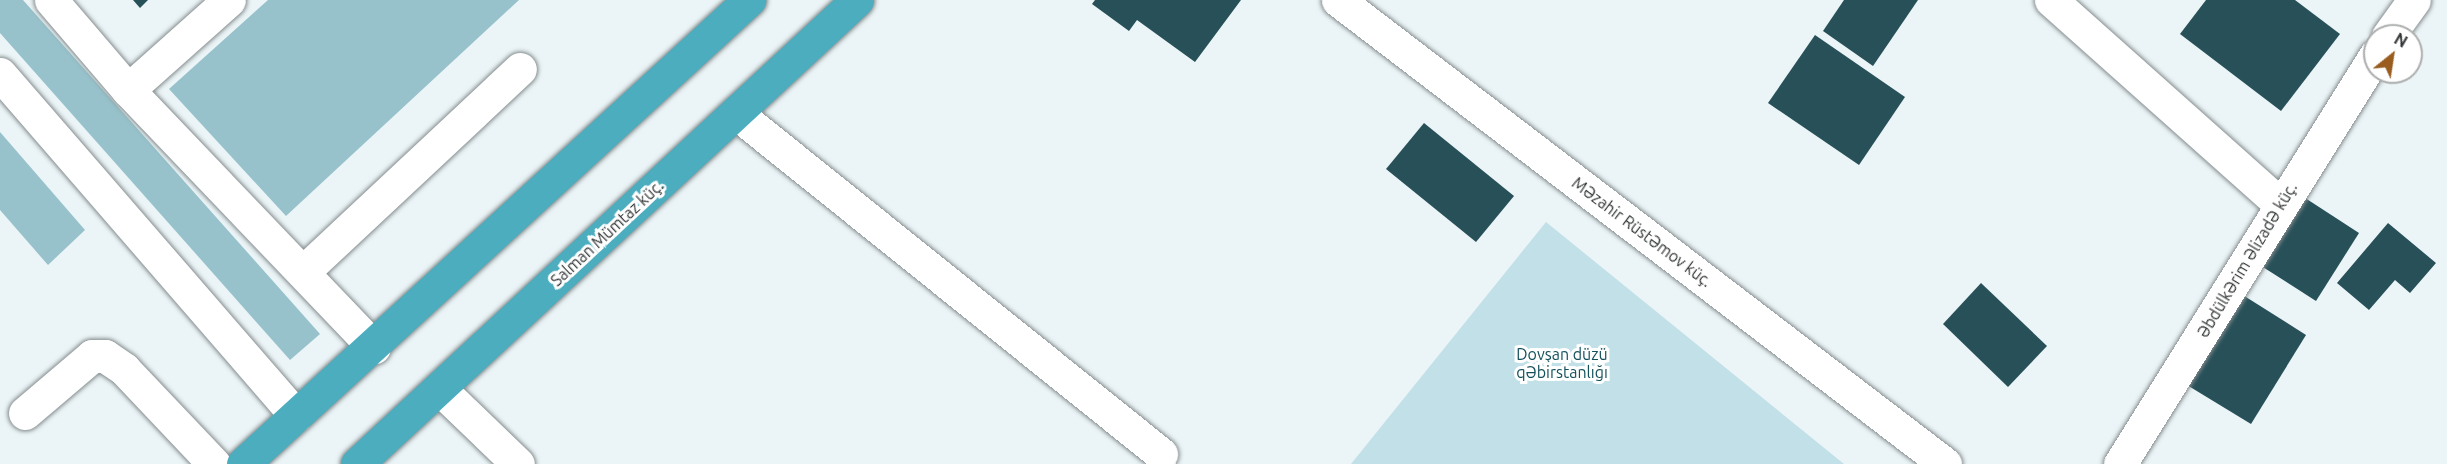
<!DOCTYPE html>
<meta charset="utf-8">
<style>
body{margin:0}
#map{position:relative;width:2447px;height:464px;overflow:hidden;background:#ebf4f6;font-family:Ubuntu,sans-serif}
div>[style]{position:absolute}
[style*='--x']{left:calc(var(--x)*1px);top:calc(var(--y)*1px);width:calc(var(--w)*1px);rotate:calc(var(--a)*1deg)}
.green>*{inset:0;background:#c2e0e7}
.forest>*{inset:0;background:#97c2cb}
.building>*{inset:0;background:#275058}
.roads{filter:drop-shadow(0 0 2px #858d8f) drop-shadow(0 0 2px #858d8f)}
.minor>*{height:33px;margin:-16.5px;padding:0 16.5px;transform-origin:16.5px;border-radius:16.5px;background:#fff}
.highway>*{height:33px;margin:-16.5px;padding:0 16.5px;transform-origin:16.5px;border-radius:16.5px;background:#4cadbf}
span{translate:-50% -50%;white-space:nowrap;text-align:center;line-height:1.15;-webkit-text-stroke:6px #fff;paint-order:stroke}
.street-label{font-size:16px;color:#313435}
.park-label{font-size:16px;color:#14515c}
.north{position:absolute;left:2363px;top:24px;width:60px;height:60px;box-sizing:border-box;background:#fff;border:2px solid #adaeae;border-radius:50%;rotate:30deg;font-size:16px;font-weight:700;line-height:24px;text-align:center;color:#313435}
.north::after{content:'';display:block;margin:auto;width:21px;height:27px;background:#995d1f;clip-path:polygon(50% 0,100% 100%,50% 72%,0 100%)}
</style>
<div id="map">
<div class="green">
<div style="clip-path:polygon(1546px 222px,1844px 464px,1351px 464px)"></div>
</div>
<div class="forest">
<div style="clip-path:polygon(0 0,23px 0,320px 334px,290px 360px,0 33px)"></div>
<div style="clip-path:polygon(268px 0,519px 0,286px 216px,169px 89px)"></div>
<div style="clip-path:polygon(0 132px,85px 230px,48px 265px,0 210px)"></div>
</div>
<div class="building">
<div style="clip-path:polygon(133px 0,148px 0,140px 8px)"></div>
<div style="clip-path:polygon(1095px 0,1241px 0,1195px 62px,1137px 20px,1129px 31px,1092px 4px)"></div>
<div style="clip-path:polygon(1844px 0,1918px 0,1873px 66px,1823px 31px)"></div>
<div style="clip-path:polygon(2206px 0,2295px 0,2340px 34px,2281px 111px,2180px 34px)"></div>
<div style="clip-path:polygon(1815px 35px,1905px 97px,1859px 165px,1768px 103px)"></div>
<div style="clip-path:polygon(1424px 123px,1514px 196px,1476px 242px,1386px 169px)"></div>
<div style="clip-path:polygon(2299px 194px,2359px 233px,2316px 301px,2255px 262px)"></div>
<div style="clip-path:polygon(2388px 223px,2436px 263px,2410px 293px,2395px 280px,2369px 310px,2337px 283px)"></div>
<div style="clip-path:polygon(1981px 283px,2047px 346px,2008px 387px,1943px 324px)"></div>
<div style="clip-path:polygon(2238px 292px,2306px 335px,2251px 424px,2182px 382px)"></div>
</div>
<div class="roads">
<div class="minor">
<div style="--x:51;--y:0;--w:118;--a:49.5"></div>
<div style="--x:128;--y:90;--w:356;--a:46.3"></div>
<div style="--x:1338;--y:0;--w:764;--a:37.39"></div>
<div style="--x:2051;--y:0;--w:307;--a:41.7"></div>
<div style="--x:2388;--y:36;--w:44;--a:-54.2"></div>
<div style="--x:0;--y:74;--w:452;--a:49.1"></div>
<div style="--x:128;--y:90;--w:135;--a:-41.7"></div>
<div style="--x:736;--y:113;--w:545;--a:38.74"></div>
<div style="--x:303;--y:272;--w:297;--a:-43.1"></div>
<div style="--x:440;--y:389;--w:108;--a:43.9"></div>
<div style="--x:25;--y:413;--w:88;--a:-40.4"></div>
<div style="--x:92;--y:356;--w:13;--a:0"></div>
<div style="--x:105;--y:356;--w:23;--a:34"></div>
<div style="--x:124;--y:369;--w:131;--a:46.5"></div>
<div style="--x:2120;--y:464;--w:481;--a:-58"></div>
</div>
<div class="highway">
<div style="--x:243;--y:464;--w:687;--a:-42.52"></div>
<div style="--x:357;--y:464;--w:682;--a:-42.86"></div>
</div>
</div>
<div class="street-label">
<span style="left:1642px;top:232px;rotate:37deg">Məzahir Rüstəmov küç.</span>
<span style="left:607px;top:233px;rotate:-43deg">Salman Mümtaz küç.</span>
<span style="left:2247px;top:260px;rotate:-59deg">Əbdülkərim Əlizadə küç.</span>
</div>
<div class="park-label">
<span style="left:1562px;top:363px">Dovşan düzü<br>qəbirstanlığı</span>
</div>
<div class="north">N</div>
</div>
